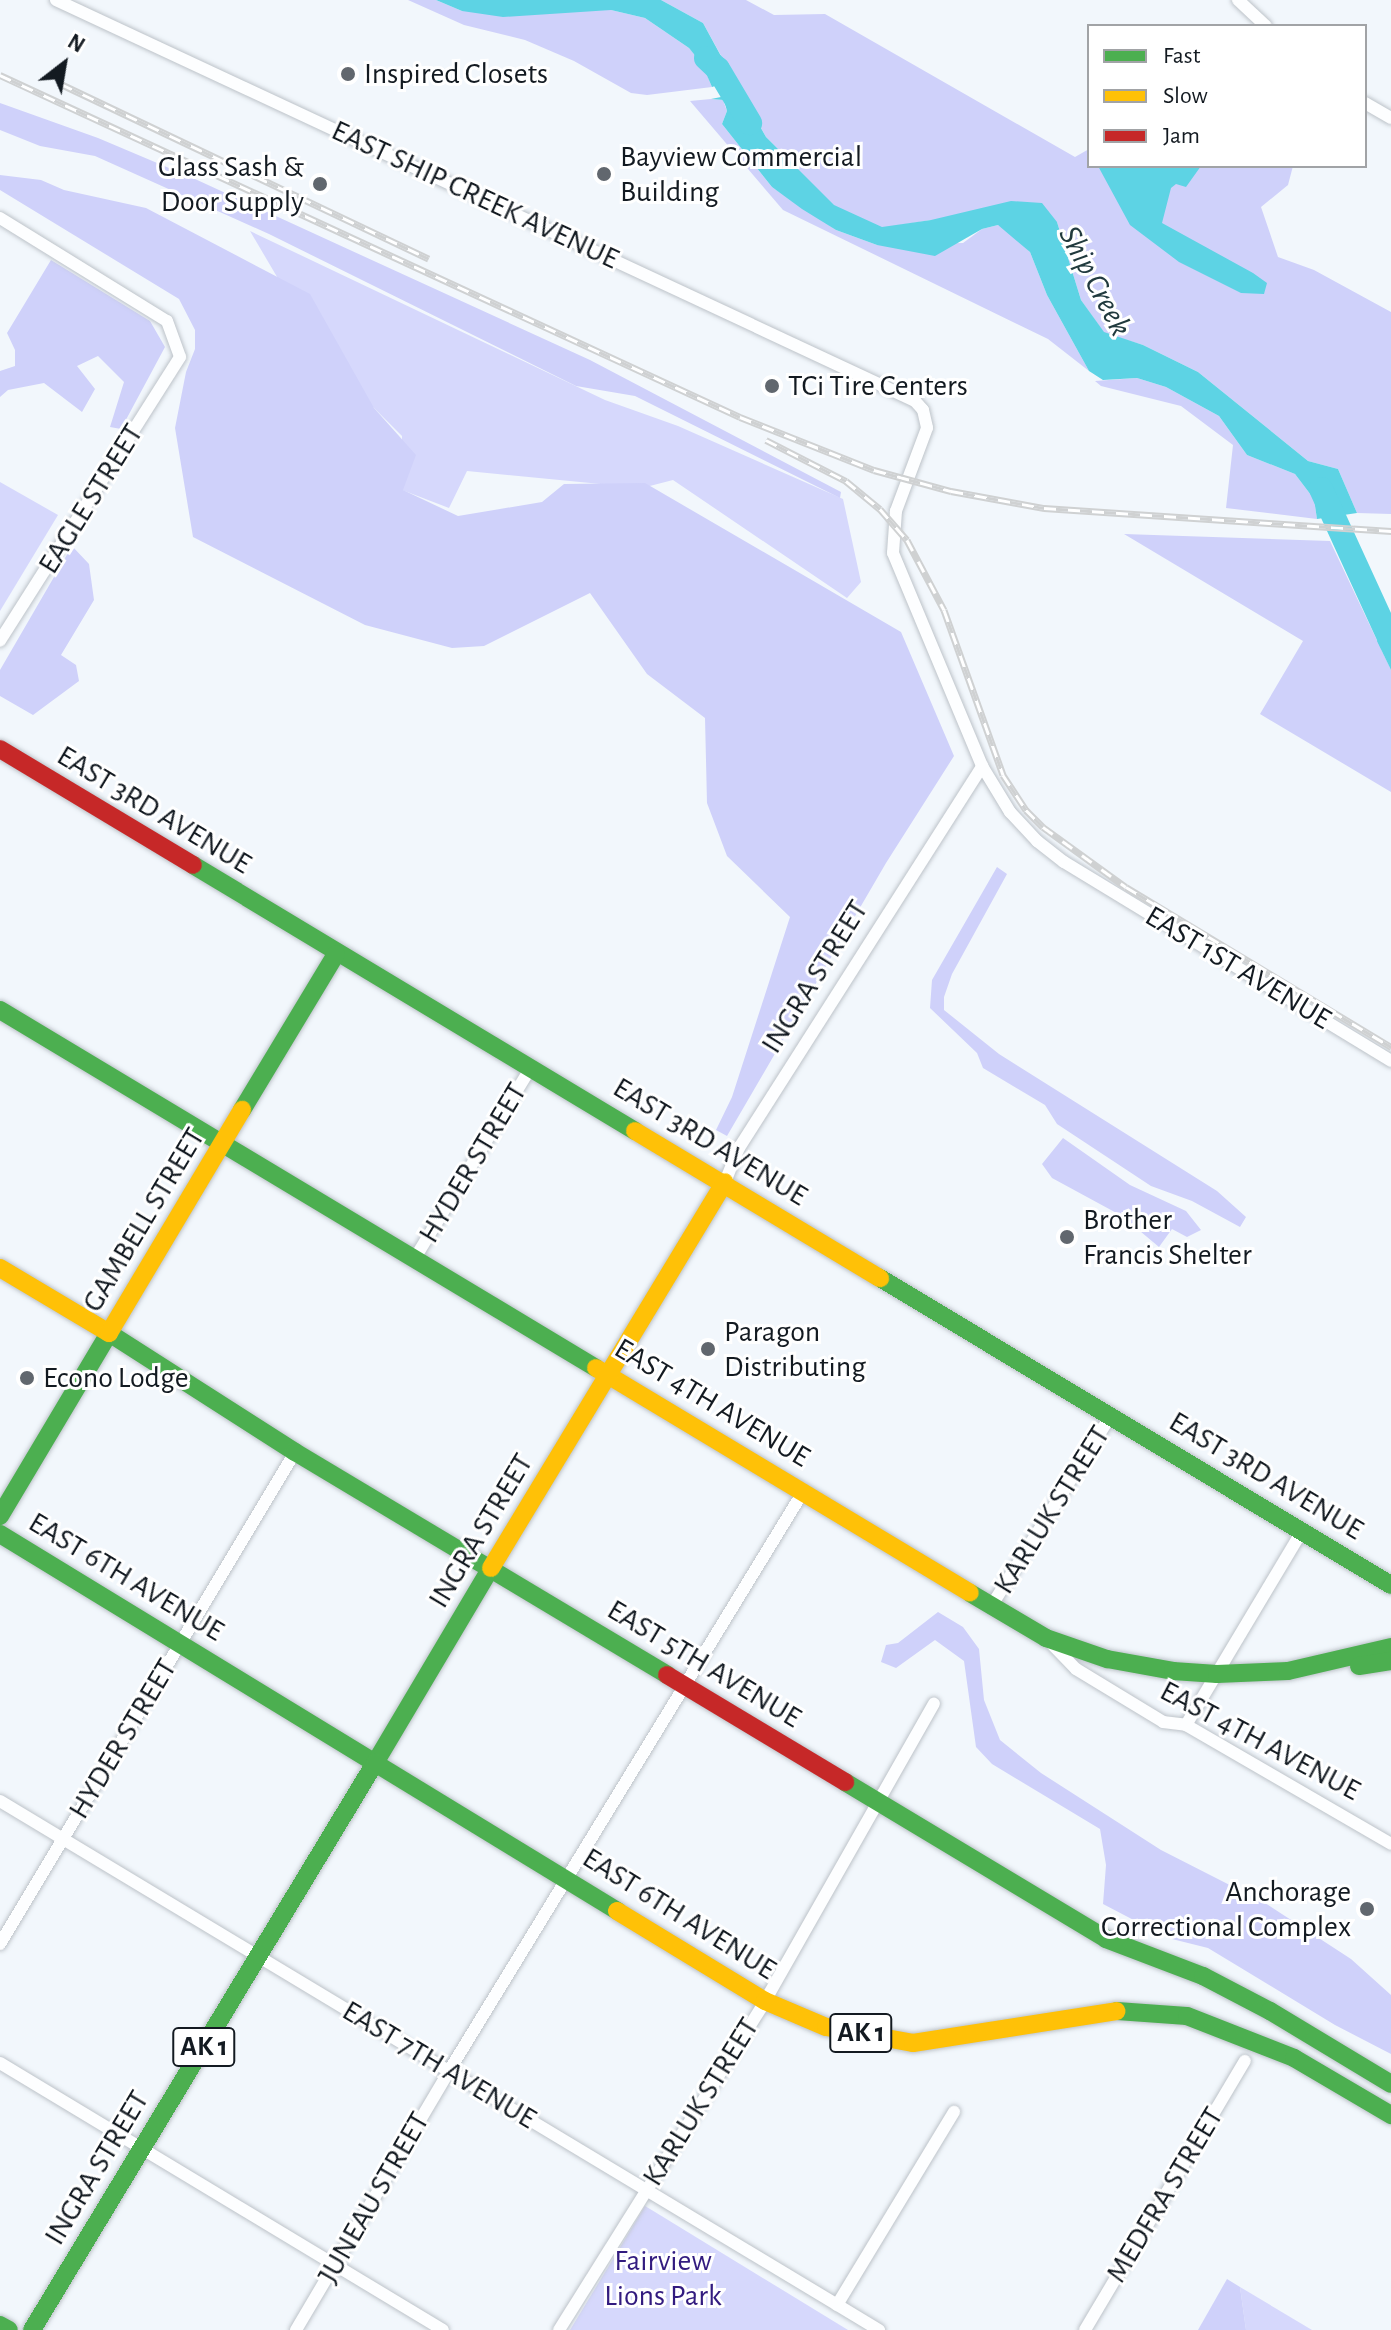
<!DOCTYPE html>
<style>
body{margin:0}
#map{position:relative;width:1391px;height:2330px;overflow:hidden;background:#f2f7fc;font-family:"Alegreya Sans",sans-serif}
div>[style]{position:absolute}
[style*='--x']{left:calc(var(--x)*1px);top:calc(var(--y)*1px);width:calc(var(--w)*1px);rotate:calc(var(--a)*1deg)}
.green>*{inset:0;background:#d6d8fc}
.forest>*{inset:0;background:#cfd1fa}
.water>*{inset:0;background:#5dd3e4}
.river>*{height:24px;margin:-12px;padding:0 12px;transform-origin:12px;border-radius:12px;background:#5dd3e4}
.roads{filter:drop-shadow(0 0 2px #bdc3c9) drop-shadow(0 0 2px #bdc3c9)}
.street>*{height:12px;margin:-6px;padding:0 6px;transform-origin:6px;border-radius:6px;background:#fdfeff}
.fast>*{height:18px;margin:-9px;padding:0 9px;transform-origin:9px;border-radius:9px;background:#4caf50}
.slow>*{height:18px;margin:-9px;padding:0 9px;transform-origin:9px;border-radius:9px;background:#ffc107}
.jam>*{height:18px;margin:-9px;padding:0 9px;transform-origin:9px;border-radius:9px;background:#c62828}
.rail>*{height:7px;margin-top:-3.5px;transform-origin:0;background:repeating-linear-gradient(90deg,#fff 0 12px,#cfd1d2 0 24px);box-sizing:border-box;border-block:2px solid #cfd1d2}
.dots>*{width:22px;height:22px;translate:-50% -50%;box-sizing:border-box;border:4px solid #fff;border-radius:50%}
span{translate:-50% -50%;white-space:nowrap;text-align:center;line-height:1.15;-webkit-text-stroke:6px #fff;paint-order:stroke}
.shield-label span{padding:2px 6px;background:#fff;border:2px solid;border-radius:6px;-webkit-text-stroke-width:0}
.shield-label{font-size:28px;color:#131a21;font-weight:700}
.poi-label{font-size:30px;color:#131a21}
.left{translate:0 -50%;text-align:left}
.right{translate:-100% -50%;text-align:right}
.street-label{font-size:30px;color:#131a21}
.park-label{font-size:30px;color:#321b7f}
.water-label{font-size:32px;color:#213a3e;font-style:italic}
.legend{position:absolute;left:1087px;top:24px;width:280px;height:144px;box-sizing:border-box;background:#fff;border:2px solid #a1a3a6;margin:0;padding:10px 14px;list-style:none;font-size:24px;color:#131a21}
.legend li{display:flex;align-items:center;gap:16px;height:40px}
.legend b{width:40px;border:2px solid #a1a3a6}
.north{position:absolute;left:24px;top:24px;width:80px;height:80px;-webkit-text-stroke:6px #fff;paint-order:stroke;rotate:31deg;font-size:22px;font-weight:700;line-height:32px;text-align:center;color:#131a21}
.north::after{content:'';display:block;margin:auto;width:28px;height:36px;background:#131a21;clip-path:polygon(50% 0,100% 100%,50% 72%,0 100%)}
</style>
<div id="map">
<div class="green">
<div style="clip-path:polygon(250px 231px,605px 400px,678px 426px,843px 499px,861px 582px,847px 598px,673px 480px,642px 488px,467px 471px,449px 508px,402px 490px,402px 436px,326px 360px)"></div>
<div style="clip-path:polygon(0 482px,58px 515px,0 611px)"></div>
<div style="clip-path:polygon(645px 2206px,655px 2212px,848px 2330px,570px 2330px)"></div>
<div style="clip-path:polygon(1240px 2287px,1312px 2330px,1246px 2330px)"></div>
</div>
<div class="forest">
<div style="clip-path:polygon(408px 0,436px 0,462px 11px,611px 10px,645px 18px,689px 48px,702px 63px,712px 87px,647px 95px,631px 93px,574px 61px,525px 40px,464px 25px)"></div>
<div style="clip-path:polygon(661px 0,746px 0,774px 15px,825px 14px,1075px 157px,1089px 149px,1089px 166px,1293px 166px,1288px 185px,1261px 207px,1278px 257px,1314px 270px,1391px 312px,1391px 514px,1357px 513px,1338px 469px,1308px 461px,1198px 372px,1143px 345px,1104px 333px,1081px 300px,1057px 222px,931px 220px,882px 228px,834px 206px,766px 137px,703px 23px)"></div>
<div style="clip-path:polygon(711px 99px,723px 100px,727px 111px,722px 124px,772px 187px,836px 230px,877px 245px,963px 243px,982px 229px,998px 225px,1011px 232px,1030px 252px,1047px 295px,1089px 371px,1048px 339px,783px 210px,690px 101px)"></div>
<div style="clip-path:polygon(0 103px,98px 138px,195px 179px,590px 360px,841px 492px,840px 498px,635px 396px,576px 386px,269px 234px,95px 156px,40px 146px,0 130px)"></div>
<div style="clip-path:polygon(0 175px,41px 180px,64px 190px,146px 208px,310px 294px,374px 408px,416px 455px,403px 490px,458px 516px,542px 502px,564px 484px,645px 483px,901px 632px,954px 756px,886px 863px,727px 1136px,716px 1130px,732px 1097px,790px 917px,727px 856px,707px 803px,705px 718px,647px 674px,590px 593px,484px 646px,452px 648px,365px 625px,193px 537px,175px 428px,186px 372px,195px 349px,195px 330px,179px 299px,0 190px)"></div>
<div style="clip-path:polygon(51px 260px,150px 321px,165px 347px,121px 429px,110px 427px,124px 382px,98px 356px,77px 366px,95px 389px,82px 412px,44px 383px,8px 390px,0 397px,0 371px,15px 366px,15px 350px,7px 333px)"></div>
<div style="clip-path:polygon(1137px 378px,1166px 387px,1219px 416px,1247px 455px,1295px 474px,1314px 499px,1317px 519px,1226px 508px,1233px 445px,1181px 406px,1101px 386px,1095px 381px)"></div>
<div style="clip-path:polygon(1124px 534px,1330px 541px,1391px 670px,1391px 792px,1260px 714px,1303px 641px)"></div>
<div style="clip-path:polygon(72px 546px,89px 564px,94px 600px,61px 655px,76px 665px,79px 681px,33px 715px,0 696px,0 670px)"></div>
<div style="clip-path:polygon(997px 867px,1007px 874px,952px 974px,944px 997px,944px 1010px,999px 1054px,1217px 1191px,1246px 1217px,1240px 1227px,1192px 1201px,1151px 1186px,1057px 1124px,1045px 1105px,983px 1068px,977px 1053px,930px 1008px,932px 980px)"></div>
<div style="clip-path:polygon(1063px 1138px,1130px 1185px,1186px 1211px,1201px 1230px,1187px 1237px,1172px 1229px,1159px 1247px,1122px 1216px,1052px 1178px,1042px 1164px)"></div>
<div style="clip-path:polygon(938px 1612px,963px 1627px,979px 1649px,984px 1700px,1000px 1740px,1041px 1773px,1161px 1850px,1265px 1903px,1351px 1959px,1391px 1995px,1391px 2054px,1335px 2025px,1208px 1948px,1168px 1938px,1103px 1904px,1106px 1865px,1100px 1829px,992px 1764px,976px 1747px,964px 1661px,935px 1640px,896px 1668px,881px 1662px,886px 1645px,898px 1643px)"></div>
<div style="clip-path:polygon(1227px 2279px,1240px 2287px,1246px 2330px,1198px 2330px)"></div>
</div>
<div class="water">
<div style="clip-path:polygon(436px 0,661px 0,703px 23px,734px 80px,712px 87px,702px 64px,689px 48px,645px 18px,611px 10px,503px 17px,462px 11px)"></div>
<div style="clip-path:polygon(741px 93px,766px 137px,834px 205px,882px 227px,931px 220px,1011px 201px,1042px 203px,1057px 222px,1081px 300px,1104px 332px,1143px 345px,1198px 372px,1308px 461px,1338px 469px,1357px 513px,1317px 519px,1314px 499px,1295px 474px,1247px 455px,1219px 416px,1166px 387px,1137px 378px,1103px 380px,1089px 371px,1047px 295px,1030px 252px,998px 225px,982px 229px,935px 256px,877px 245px,836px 230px,802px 209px,772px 187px,722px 124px,727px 111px,724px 100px,711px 99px)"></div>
<div style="clip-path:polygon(1098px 166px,1201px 166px,1186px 187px,1176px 184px,1171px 188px,1162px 223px,1253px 273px,1267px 283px,1264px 294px,1241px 293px,1179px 262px,1130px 225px)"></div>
<div style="clip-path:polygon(1391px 623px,1391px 670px,1377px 641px)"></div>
</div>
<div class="river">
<div style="--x:706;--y:58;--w:16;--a:43"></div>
<div style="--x:718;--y:69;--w:63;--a:59.3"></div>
<div style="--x:1321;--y:489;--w:168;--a:65.4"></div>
</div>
<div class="roads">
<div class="street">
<div style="--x:56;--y:0;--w:948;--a:25.02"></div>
<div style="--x:915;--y:401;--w:12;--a:48"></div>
<div style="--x:923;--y:410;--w:18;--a:77"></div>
<div style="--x:927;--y:428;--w:89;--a:110.5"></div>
<div style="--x:896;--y:511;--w:42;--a:94.1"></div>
<div style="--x:893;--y:553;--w:231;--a:67.3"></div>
<div style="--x:982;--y:766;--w:54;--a:58.7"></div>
<div style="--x:1010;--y:812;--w:40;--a:47"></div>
<div style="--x:1037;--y:841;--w:34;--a:38"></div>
<div style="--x:1064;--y:862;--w:383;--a:31.3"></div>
<div style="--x:1238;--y:0;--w:38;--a:43"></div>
<div style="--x:1365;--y:103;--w:30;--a:30"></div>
<div style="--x:0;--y:218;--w:196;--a:31.7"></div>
<div style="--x:167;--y:321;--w:38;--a:70"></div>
<div style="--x:180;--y:357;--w:336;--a:122.4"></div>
<div style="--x:725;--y:1182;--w:37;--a:-68"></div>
<div style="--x:739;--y:1148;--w:453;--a:-57.5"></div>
<div style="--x:415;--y:1258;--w:221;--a:-58.7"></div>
<div style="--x:992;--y:1605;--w:224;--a:-57.9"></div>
<div style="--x:1049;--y:1641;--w:39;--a:46"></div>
<div style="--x:1076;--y:1669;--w:102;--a:31.3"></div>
<div style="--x:1163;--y:1722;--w:23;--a:7"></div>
<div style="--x:1186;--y:1725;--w:237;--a:30.1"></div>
<div style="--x:1186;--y:1725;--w:226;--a:-59.1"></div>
<div style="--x:0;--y:1801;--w:1026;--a:31.04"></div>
<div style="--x:0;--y:1944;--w:574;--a:-59.05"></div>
<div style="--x:0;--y:2063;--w:517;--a:31.08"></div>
<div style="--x:837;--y:2305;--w:226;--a:-58.8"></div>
<div style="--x:296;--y:2330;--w:301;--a:-59.4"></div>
<div style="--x:449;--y:2071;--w:679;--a:-58.56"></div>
<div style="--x:559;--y:2330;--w:388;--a:-57.9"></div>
<div style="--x:765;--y:2001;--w:342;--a:-60.4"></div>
<div style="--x:1085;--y:2330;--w:313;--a:-59.3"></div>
</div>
<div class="fast">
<div style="--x:193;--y:865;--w:516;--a:31.04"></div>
<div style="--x:0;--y:1010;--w:695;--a:30.99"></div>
<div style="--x:242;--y:1110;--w:182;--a:-58.9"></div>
<div style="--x:880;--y:1278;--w:596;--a:31"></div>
<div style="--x:0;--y:1516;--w:213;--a:-59.2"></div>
<div style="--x:109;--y:1333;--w:221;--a:32.6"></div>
<div style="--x:295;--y:1452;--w:434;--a:30.9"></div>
<div style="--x:0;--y:1534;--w:439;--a:31.4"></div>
<div style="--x:375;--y:1763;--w:227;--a:-59.3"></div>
<div style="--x:970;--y:1593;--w:88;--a:30.6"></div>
<div style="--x:1046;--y:1638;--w:65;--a:19"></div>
<div style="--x:1107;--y:1659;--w:67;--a:10.3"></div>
<div style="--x:1173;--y:1671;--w:44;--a:3.9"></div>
<div style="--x:1217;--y:1674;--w:71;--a:-2.4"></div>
<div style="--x:1288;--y:1671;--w:106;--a:-13.1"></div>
<div style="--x:1359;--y:1666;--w:32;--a:-9"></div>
<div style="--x:845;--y:1782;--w:305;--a:31"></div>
<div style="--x:1106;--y:1939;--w:104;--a:20.9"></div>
<div style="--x:1203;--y:1976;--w:76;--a:27.6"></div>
<div style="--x:1270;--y:2011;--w:141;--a:31.1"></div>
<div style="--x:1117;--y:2011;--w:70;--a:4.1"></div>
<div style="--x:1187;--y:2016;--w:115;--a:21.4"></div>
<div style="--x:1294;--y:2058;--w:113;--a:30.4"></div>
<div style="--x:0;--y:2325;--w:10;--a:29"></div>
<div style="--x:32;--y:2330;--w:663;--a:-58.83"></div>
<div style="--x:375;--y:1763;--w:284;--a:31.4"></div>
</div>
<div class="slow">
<div style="--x:635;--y:1131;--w:286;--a:31"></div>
<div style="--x:0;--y:1268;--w:127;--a:30.8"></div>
<div style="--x:109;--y:1333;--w:260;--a:-59.2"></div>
<div style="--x:596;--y:1368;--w:436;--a:31"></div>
<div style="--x:491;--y:1568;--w:451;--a:-58.8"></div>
<div style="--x:617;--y:1911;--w:173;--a:31.3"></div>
<div style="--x:765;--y:2001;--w:66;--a:23.1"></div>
<div style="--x:826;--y:2027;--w:88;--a:10.4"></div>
<div style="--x:913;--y:2043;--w:206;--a:-8.9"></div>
</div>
<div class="jam">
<div style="--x:0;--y:749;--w:225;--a:31"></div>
<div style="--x:667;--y:1675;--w:208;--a:31"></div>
</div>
</div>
<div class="rail">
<div style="--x:0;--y:75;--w:815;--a:24.8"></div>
<div style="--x:740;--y:417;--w:144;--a:21.6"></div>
<div style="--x:874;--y:470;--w:80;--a:15.3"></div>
<div style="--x:951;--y:491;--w:95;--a:10.4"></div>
<div style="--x:1044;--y:508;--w:348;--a:3.8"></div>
<div style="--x:61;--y:84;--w:407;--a:25.4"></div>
<div style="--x:766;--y:440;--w:90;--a:27.1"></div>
<div style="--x:846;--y:481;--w:44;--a:39.5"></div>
<div style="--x:880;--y:509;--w:41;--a:48.9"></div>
<div style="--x:907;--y:540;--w:79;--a:62.1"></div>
<div style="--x:944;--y:610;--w:175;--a:70.3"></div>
<div style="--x:1003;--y:775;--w:42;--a:56.7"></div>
<div style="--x:1026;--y:810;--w:24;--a:45"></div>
<div style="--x:1043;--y:827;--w:102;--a:35.9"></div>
<div style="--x:1126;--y:887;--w:310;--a:31.1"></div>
</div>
<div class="dots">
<div style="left:348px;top:74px;background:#61676e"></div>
<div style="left:604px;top:174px;background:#61676e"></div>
<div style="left:320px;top:184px;background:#61676e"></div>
<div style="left:772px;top:386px;background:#61676e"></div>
<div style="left:1067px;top:1237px;background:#61676e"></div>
<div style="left:708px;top:1349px;background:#61676e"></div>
<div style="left:27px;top:1378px;background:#61676e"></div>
<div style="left:1367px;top:1909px;background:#61676e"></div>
</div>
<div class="shield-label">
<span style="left:861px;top:2033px">AK 1</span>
<span style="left:204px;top:2047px">AK 1</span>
</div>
<div class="poi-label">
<span class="left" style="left:364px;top:74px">Inspired Closets</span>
<span class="left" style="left:620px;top:174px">Bayview Commercial<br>Building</span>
<span class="right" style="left:304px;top:184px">Glass Sash &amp;<br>Door Supply</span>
<span class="left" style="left:788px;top:386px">TCi Tire Centers</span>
<span class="left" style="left:1083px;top:1237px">Brother<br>Francis Shelter</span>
<span class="left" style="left:724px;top:1349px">Paragon<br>Distributing</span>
<span class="left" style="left:43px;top:1378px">Econo Lodge</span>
<span class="right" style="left:1351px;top:1909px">Anchorage<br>Correctional Complex</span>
</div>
<div class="street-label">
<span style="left:475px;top:195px;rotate:25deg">EAST SHIP CREEK AVENUE</span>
<span style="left:91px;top:499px;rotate:-58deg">EAGLE STREET</span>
<span style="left:154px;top:810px;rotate:31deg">EAST 3RD AVENUE</span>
<span style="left:1238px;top:968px;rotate:31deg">EAST 1ST AVENUE</span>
<span style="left:815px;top:977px;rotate:-58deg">INGRA STREET</span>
<span style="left:710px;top:1142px;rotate:31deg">EAST 3RD AVENUE</span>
<span style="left:473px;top:1163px;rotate:-59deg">HYDER STREET</span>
<span style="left:144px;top:1220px;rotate:-59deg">GAMBELL STREET</span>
<span style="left:712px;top:1403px;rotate:31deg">EAST 4TH AVENUE</span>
<span style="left:1266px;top:1476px;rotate:31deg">EAST 3RD AVENUE</span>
<span style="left:1052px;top:1510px;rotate:-58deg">KARLUK STREET</span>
<span style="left:481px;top:1531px;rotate:-59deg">INGRA STREET</span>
<span style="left:126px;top:1577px;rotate:31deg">EAST 6TH AVENUE</span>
<span style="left:704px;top:1664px;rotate:31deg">EAST 5TH AVENUE</span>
<span style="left:123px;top:1739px;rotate:-59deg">HYDER STREET</span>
<span style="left:1260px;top:1741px;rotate:28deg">EAST 4TH AVENUE</span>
<span style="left:679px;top:1914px;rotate:32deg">EAST 6TH AVENUE</span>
<span style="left:439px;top:2065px;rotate:31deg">EAST 7TH AVENUE</span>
<span style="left:701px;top:2102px;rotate:-58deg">KARLUK STREET</span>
<span style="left:97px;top:2168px;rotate:-59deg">INGRA STREET</span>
<span style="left:1165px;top:2195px;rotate:-59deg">MEDFRA STREET</span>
<span style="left:374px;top:2198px;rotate:-60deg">JUNEAU STREET</span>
</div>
<div class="park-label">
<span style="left:663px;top:2278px">Fairview<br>Lions Park</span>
</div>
<div class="water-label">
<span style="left:1095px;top:281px;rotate:62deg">Ship Creek</span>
</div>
<ul class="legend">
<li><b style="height:10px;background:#4caf50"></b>Fast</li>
<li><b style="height:10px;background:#ffc107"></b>Slow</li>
<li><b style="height:10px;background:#c62828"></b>Jam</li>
</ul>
<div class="north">N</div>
</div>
